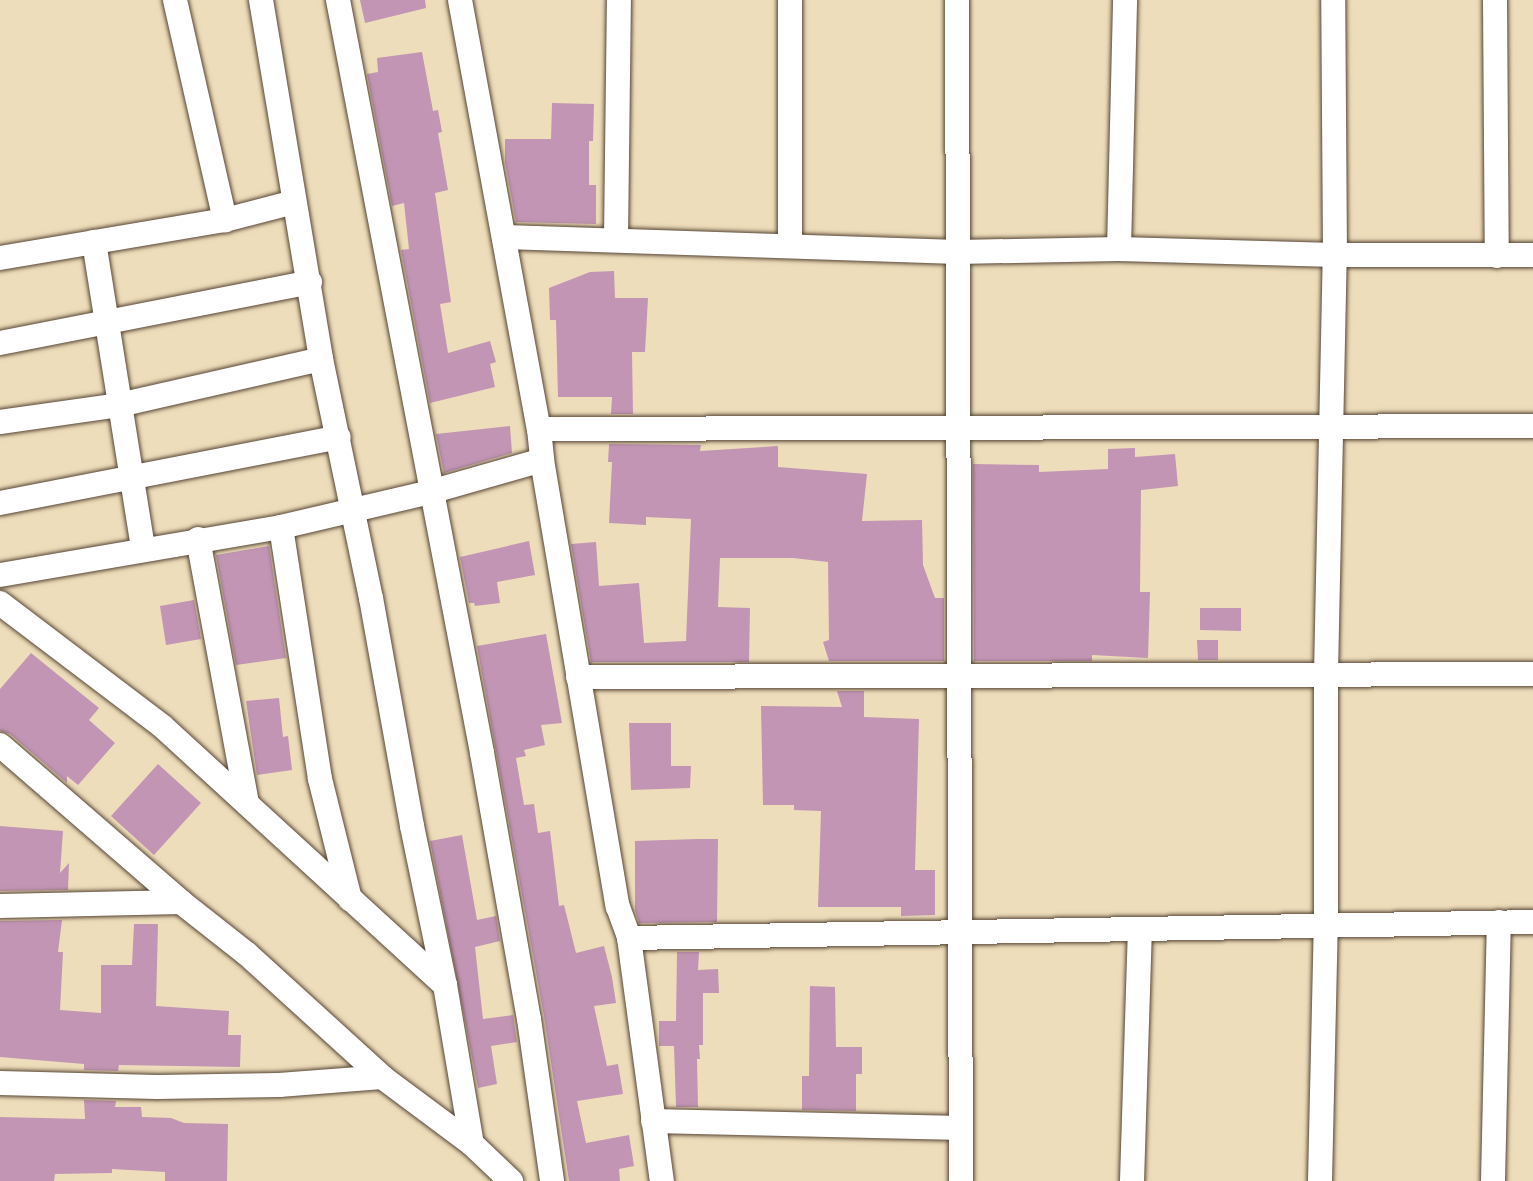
<!DOCTYPE html>
<style>
body{margin:0}
#map{position:relative;width:1533px;height:1181px;overflow:hidden;background:#eeddba;font-family:Vollkorn,serif}
div>[style]{position:absolute}
[style*='--x']{left:calc(var(--x)*1px);top:calc(var(--y)*1px);width:calc(var(--w)*1px);rotate:calc(var(--a)*1deg)}
.building>*{inset:0;background:#c295b4}
.roads{filter:drop-shadow(0 0 2px #564535) drop-shadow(0 0 2px #564535)}
.street>*{height:24px;margin:-12px;padding:0 12px;transform-origin:12px;border-radius:12px;background:#fff}
span{translate:-50% -50%;white-space:nowrap;text-align:center;line-height:1.15;-webkit-text-stroke:5px #fdfcf7;paint-order:stroke}
</style>
<div id="map">
<div class="building">
<div style="clip-path:polygon(360px 0,425px 0,426px 8px,365px 23px)"></div>
<div style="clip-path:polygon(422px 52px,433px 111px,438px 110px,442px 132px,438px 133px,448px 190px,435px 193px,451px 302px,440px 304px,448px 353px,490px 341px,496px 362px,490px 364px,495px 387px,430px 403px,401px 250px,409px 249px,404px 203px,392px 206px,367px 74px,378px 72px,377px 58px)"></div>
<div style="clip-path:polygon(552px 103px,594px 104px,593px 141px,589px 141px,589px 185px,596px 185px,596px 224px,516px 222px,505px 162px,505px 139px,551px 139px)"></div>
<div style="clip-path:polygon(614px 271px,615px 298px,648px 298px,645px 352px,632px 352px,633px 414px,611px 414px,612px 397px,558px 397px,556px 320px,550px 320px,549px 288px,590px 272px)"></div>
<div style="clip-path:polygon(510px 426px,512px 453px,444px 473px,436px 434px)"></div>
<div style="clip-path:polygon(609px 444px,701px 445px,700px 451px,778px 446px,778px 467px,867px 474px,862px 521px,922px 520px,923px 565px,935px 598px,944px 598px,944px 661px,829px 661px,823px 642px,829px 640px,828px 562px,793px 558px,720px 558px,718px 607px,750px 608px,749px 662px,591px 662px,571px 544px,596px 542px,599px 586px,639px 583px,644px 643px,686px 641px,691px 519px,646px 517px,646px 525px,609px 523px,612px 462px,608px 462px)"></div>
<div style="clip-path:polygon(1135px 448px,1135px 457px,1175px 454px,1178px 486px,1141px 490px,1140px 592px,1150px 592px,1148px 658px,1092px 655px,1092px 661px,974px 661px,973px 464px,1039px 465px,1039px 472px,1108px 469px,1108px 449px)"></div>
<div style="clip-path:polygon(529px 541px,535px 575px,497px 582px,500px 603px,475px 606px,474px 603px,469px 603px,460px 557px)"></div>
<div style="clip-path:polygon(269px 546px,286px 658px,236px 665px,216px 555px)"></div>
<div style="clip-path:polygon(194px 600px,201px 639px,166px 645px,160px 606px)"></div>
<div style="clip-path:polygon(1200px 608px,1241px 608px,1241px 631px,1200px 630px)"></div>
<div style="clip-path:polygon(546px 634px,562px 723px,541px 725px,545px 745px,524px 750px,526px 756px,516px 758px,524px 805px,534px 804px,538px 833px,550px 831px,559px 906px,564px 905px,576px 953px,604px 946px,612px 977px,616px 1003px,594px 1006px,607px 1066px,618px 1064px,623px 1094px,577px 1101px,586px 1143px,629px 1135px,634px 1166px,619px 1169px,620px 1181px,569px 1181px,544px 1016px,477px 646px)"></div>
<div style="clip-path:polygon(1197px 640px,1218px 640px,1218px 660px,1198px 660px)"></div>
<div style="clip-path:polygon(31px 653px,99px 708px,89px 720px,115px 743px,78px 785px,67px 776px,67px 783px,10px 734px,0 731px,0 689px)"></div>
<div style="clip-path:polygon(837px 691px,864px 691px,864px 717px,919px 719px,915px 870px,935px 870px,935px 915px,901px 916px,901px 907px,818px 907px,821px 811px,794px 810px,794px 805px,763px 805px,761px 706px,842px 707px)"></div>
<div style="clip-path:polygon(279px 698px,283px 737px,288px 736px,292px 770px,257px 775px,246px 701px)"></div>
<div style="clip-path:polygon(629px 723px,671px 723px,671px 766px,691px 766px,690px 788px,631px 790px)"></div>
<div style="clip-path:polygon(158px 764px,201px 803px,154px 855px,111px 816px)"></div>
<div style="clip-path:polygon(0 826px,63px 831px,60px 873px,69px 863px,68px 890px,0 891px)"></div>
<div style="clip-path:polygon(462px 835px,477px 920px,496px 916px,500px 941px,475px 947px,483px 1019px,513px 1015px,517px 1042px,491px 1046px,497px 1084px,478px 1088px,430px 841px)"></div>
<div style="clip-path:polygon(697px 839px,718px 839px,717px 922px,639px 923px,635px 910px,635px 841px)"></div>
<div style="clip-path:polygon(62px 920px,58px 952px,63px 952px,60px 1010px,101px 1013px,101px 965px,132px 965px,134px 924px,158px 924px,156px 1006px,229px 1011px,228px 1035px,241px 1035px,240px 1067px,119px 1065px,118px 1071px,84px 1070px,84px 1064px,0 1057px,0 921px)"></div>
<div style="clip-path:polygon(677px 952px,699px 952px,698px 970px,718px 969px,719px 993px,703px 993px,703px 1045px,699px 1045px,700px 1059px,697px 1059px,698px 1107px,676px 1107px,674px 1046px,659px 1046px,659px 1021px,676px 1021px)"></div>
<div style="clip-path:polygon(810px 986px,835px 987px,836px 1047px,862px 1047px,862px 1074px,856px 1074px,856px 1111px,802px 1110px,802px 1076px,809px 1076px)"></div>
<div style="clip-path:polygon(84px 1100px,116px 1101px,115px 1107px,141px 1107px,142px 1117px,171px 1118px,184px 1123px,228px 1124px,227px 1181px,165px 1181px,165px 1172px,112px 1169px,112px 1173px,55px 1174px,54px 1181px,0 1181px,0 1117px,85px 1119px)"></div>
</div>
<div class="roads">
<div class="street">
<div style="--x:175;--y:0;--w:226;--a:77.2"></div>
<div style="--x:261;--y:0;--w:364;--a:80.5"></div>
<div style="--x:321;--y:359;--w:244;--a:78.2"></div>
<div style="--x:371;--y:598;--w:232;--a:79.8"></div>
<div style="--x:412;--y:826;--w:162;--a:78.3"></div>
<div style="--x:445;--y:985;--w:161;--a:80.4"></div>
<div style="--x:338;--y:0;--w:767;--a:79.17"></div>
<div style="--x:482;--y:753;--w:270;--a:80"></div>
<div style="--x:529;--y:1019;--w:164;--a:81.9"></div>
<div style="--x:460;--y:0;--w:436;--a:79.6"></div>
<div style="--x:539;--y:429;--w:31;--a:84"></div>
<div style="--x:542;--y:460;--w:453;--a:80.4"></div>
<div style="--x:618;--y:907;--w:33;--a:70"></div>
<div style="--x:629;--y:938;--w:245;--a:82.3"></div>
<div style="--x:957;--y:0;--w:1181;--a:89.81"></div>
<div style="--x:1495;--y:0;--w:256;--a:89.6"></div>
<div style="--x:505;--y:237;--w:453;--a:1.9"></div>
<div style="--x:958;--y:252;--w:161;--a:-1.1"></div>
<div style="--x:1119;--y:249;--w:216;--a:1.6"></div>
<div style="--x:1335;--y:255;--w:198;--a:0"></div>
<div style="--x:616;--y:239;--w:239;--a:-89.3"></div>
<div style="--x:94;--y:242;--w:311;--a:80.9"></div>
<div style="--x:790;--y:246;--w:246;--a:-90"></div>
<div style="--x:1119;--y:249;--w:249;--a:-88.6"></div>
<div style="--x:0;--y:258;--w:228;--a:-9.6"></div>
<div style="--x:225;--y:220;--w:71;--a:-14.6"></div>
<div style="--x:0;--y:343;--w:316;--a:-11.1"></div>
<div style="--x:0;--y:422;--w:120;--a:-8.1"></div>
<div style="--x:119;--y:405;--w:207;--a:-12.8"></div>
<div style="--x:539;--y:429;--w:994;--a:-0.17"></div>
<div style="--x:0;--y:503;--w:345;--a:-11"></div>
<div style="--x:281;--y:527;--w:255;--a:81.2"></div>
<div style="--x:320;--y:779;--w:124;--a:76"></div>
<div style="--x:198;--y:539;--w:269;--a:79.5"></div>
<div style="--x:0;--y:575;--w:285;--a:-9.7"></div>
<div style="--x:281;--y:527;--w:153;--a:-13.2"></div>
<div style="--x:430;--y:492;--w:116;--a:-15.9"></div>
<div style="--x:0;--y:603;--w:203;--a:37.2"></div>
<div style="--x:162;--y:726;--w:384;--a:42.5"></div>
<div style="--x:578;--y:677;--w:955;--a:-0.18"></div>
<div style="--x:0;--y:745;--w:240;--a:40.9"></div>
<div style="--x:181;--y:902;--w:84;--a:38.2"></div>
<div style="--x:247;--y:954;--w:183;--a:42.3"></div>
<div style="--x:382;--y:1077;--w:112;--a:36.7"></div>
<div style="--x:472;--y:1144;--w:54;--a:43.5"></div>
<div style="--x:0;--y:906;--w:181;--a:-1.3"></div>
<div style="--x:629;--y:938;--w:904;--a:-1.01"></div>
<div style="--x:0;--y:1083;--w:157;--a:1.5"></div>
<div style="--x:157;--y:1087;--w:122;--a:-0.9"></div>
<div style="--x:279;--y:1085;--w:103;--a:-4.4"></div>
<div style="--x:653;--y:1121;--w:308;--a:1.3"></div>
<div style="--x:1132;--y:1181;--w:252;--a:-88.2"></div>
<div style="--x:1320;--y:1181;--w:256;--a:-88.7"></div>
<div style="--x:1326;--y:925;--w:251;--a:-90"></div>
<div style="--x:1326;--y:674;--w:419;--a:-88.8"></div>
<div style="--x:1335;--y:255;--w:255;--a:-90.4"></div>
<div style="--x:1493;--y:1181;--w:259;--a:-88.7"></div>
</div>
</div>
</div>
